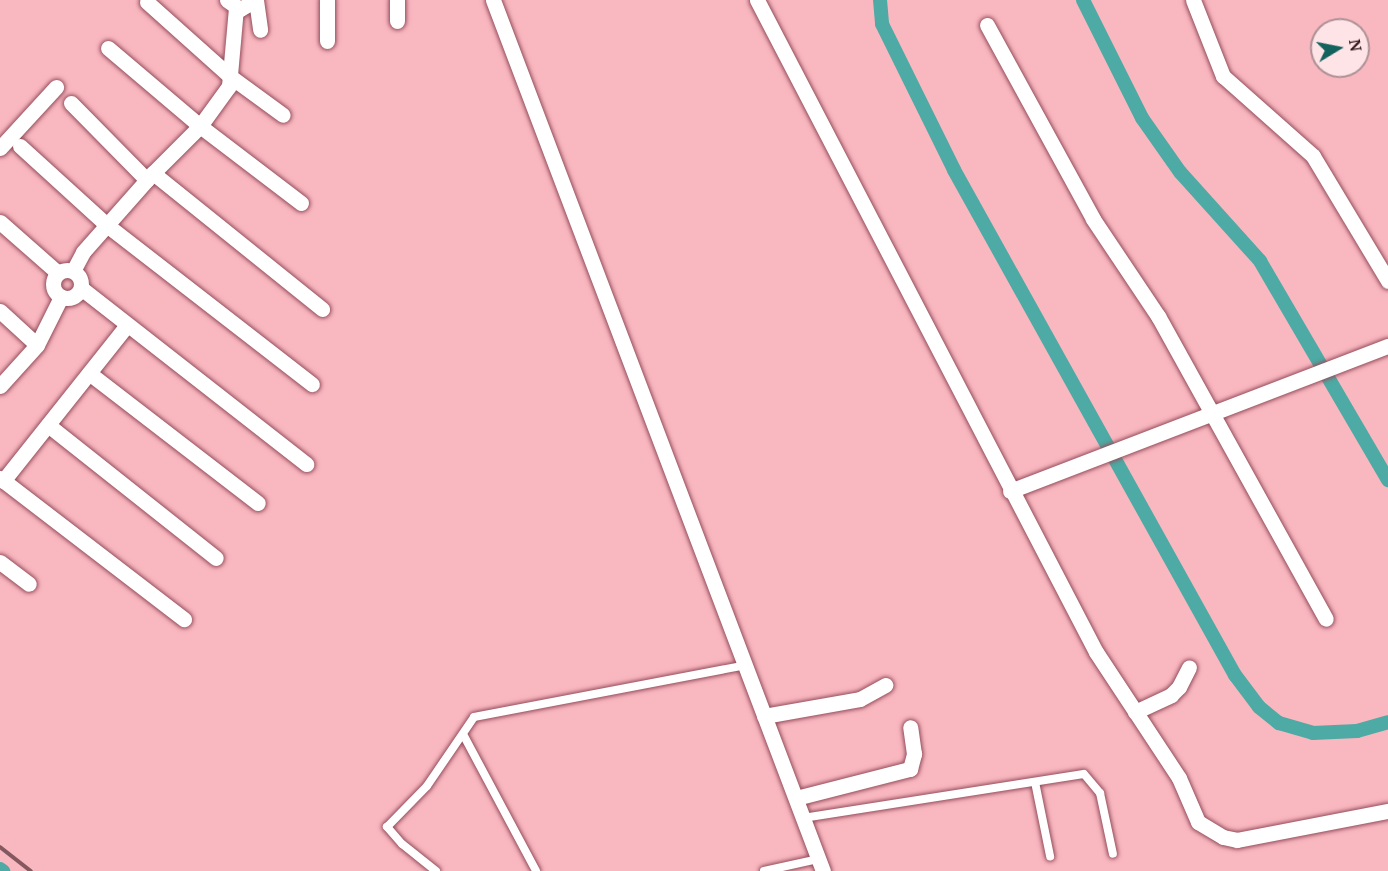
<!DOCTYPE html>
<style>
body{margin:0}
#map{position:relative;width:1388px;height:871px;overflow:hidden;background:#f9b7c0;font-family:"PT Serif",serif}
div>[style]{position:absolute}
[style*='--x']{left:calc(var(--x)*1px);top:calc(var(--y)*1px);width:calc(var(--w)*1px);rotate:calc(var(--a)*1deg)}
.canal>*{height:14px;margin:-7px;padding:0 7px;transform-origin:7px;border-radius:7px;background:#4daaa4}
.roads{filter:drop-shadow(0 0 2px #954d5a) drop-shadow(0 0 2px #954d5a)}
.service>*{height:8px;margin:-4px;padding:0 4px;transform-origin:4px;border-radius:4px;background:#fff}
.minor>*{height:15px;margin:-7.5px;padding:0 7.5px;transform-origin:7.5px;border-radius:7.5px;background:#fff}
.minor>.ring{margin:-7.5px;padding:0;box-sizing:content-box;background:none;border:15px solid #fff;border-radius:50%}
.rail>*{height:4px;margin:-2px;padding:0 2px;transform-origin:2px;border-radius:2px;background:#84585e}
span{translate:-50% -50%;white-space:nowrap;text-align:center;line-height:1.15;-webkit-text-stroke:6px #ffe4e7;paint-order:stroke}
.north{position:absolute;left:1310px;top:18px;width:60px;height:60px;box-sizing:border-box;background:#ffe4e7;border:2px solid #ad9195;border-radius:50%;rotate:80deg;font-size:16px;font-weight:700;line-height:24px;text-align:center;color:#32151a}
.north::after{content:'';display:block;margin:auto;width:21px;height:27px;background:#13625e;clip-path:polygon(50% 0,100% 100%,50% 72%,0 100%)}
</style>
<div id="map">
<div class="canal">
<div style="--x:880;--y:0;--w:24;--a:85"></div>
<div style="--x:882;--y:24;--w:163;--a:63.7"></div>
<div style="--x:954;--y:170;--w:578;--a:60.91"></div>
<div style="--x:1235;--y:675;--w:40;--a:53"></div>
<div style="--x:1259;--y:707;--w:26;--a:39"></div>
<div style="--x:1279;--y:723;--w:35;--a:16"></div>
<div style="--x:1313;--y:733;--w:44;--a:-2.6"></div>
<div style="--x:1357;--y:731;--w:32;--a:-16"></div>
<div style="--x:1083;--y:0;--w:132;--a:63.4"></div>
<div style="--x:1142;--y:118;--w:66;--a:54.9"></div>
<div style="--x:1180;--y:172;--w:120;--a:48"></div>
<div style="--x:1260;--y:261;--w:254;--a:59.7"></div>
<div style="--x:0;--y:869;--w:4;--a:34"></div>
</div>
<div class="roads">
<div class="service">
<div style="--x:464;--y:736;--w:153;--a:61.9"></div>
<div style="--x:1035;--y:782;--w:76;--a:78.5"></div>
<div style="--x:803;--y:818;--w:284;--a:-8.9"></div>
<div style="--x:1084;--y:774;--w:25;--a:50"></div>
<div style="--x:1100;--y:793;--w:62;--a:78"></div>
<div style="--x:436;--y:871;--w:43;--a:-141.5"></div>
<div style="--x:402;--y:844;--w:23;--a:-131"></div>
<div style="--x:387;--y:827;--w:57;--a:-45.7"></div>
<div style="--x:427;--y:786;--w:83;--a:-55.7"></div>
<div style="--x:474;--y:717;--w:273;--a:-10.8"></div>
<div style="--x:764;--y:871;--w:55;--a:-12.5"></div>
</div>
<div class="minor">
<div style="--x:227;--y:0;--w:16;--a:35"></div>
<div style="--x:240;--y:9;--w:18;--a:-29"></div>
<div style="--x:256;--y:0;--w:30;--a:82"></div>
<div style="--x:327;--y:0;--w:41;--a:90"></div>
<div style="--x:397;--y:0;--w:21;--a:90"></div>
<div style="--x:493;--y:0;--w:931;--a:69.25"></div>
<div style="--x:757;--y:0;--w:735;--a:62.53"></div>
<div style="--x:1096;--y:652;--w:151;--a:56.6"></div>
<div style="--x:1179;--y:778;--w:48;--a:66.6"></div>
<div style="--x:1198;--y:822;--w:29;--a:31"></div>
<div style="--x:1223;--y:837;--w:14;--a:12"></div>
<div style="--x:1237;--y:840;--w:154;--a:-10.9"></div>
<div style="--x:1193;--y:0;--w:82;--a:68.5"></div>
<div style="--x:1223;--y:76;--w:120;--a:41.6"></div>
<div style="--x:1313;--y:156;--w:146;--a:59"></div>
<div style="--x:147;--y:2;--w:113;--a:41.8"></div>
<div style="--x:231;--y:77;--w:64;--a:36.2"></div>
<div style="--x:987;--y:25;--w:221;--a:61.3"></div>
<div style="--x:1093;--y:219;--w:117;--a:56.2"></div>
<div style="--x:1158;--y:316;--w:346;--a:61"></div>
<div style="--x:108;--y:48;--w:121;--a:40.3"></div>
<div style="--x:200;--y:126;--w:127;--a:37.3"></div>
<div style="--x:71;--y:103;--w:108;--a:45.4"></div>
<div style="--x:20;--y:146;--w:119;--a:42.3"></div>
<div style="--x:108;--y:226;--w:258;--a:37.8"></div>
<div style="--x:0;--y:148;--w:83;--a:-47.4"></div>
<div style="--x:153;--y:173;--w:217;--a:38.8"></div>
<div style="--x:0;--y:222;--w:77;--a:41.3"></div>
<div class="ring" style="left:53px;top:270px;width:13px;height:13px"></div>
<div style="--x:73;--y:271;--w:21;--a:-62"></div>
<div style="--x:83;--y:252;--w:106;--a:-48.5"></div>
<div style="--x:153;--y:173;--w:66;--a:-45"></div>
<div style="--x:200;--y:126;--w:49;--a:-54.1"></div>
<div style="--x:229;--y:86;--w:79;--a:-84.9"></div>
<div style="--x:81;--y:288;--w:286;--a:38"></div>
<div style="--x:0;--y:311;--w:50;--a:42.6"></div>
<div style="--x:89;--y:373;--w:213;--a:37.6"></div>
<div style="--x:0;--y:386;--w:55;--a:-47.9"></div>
<div style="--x:37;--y:345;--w:54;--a:-63.4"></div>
<div style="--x:48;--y:425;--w:214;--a:38.4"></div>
<div style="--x:0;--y:478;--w:232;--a:37.5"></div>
<div style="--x:3;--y:481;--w:199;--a:-51.5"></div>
<div style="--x:1010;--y:491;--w:405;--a:-21"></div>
<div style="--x:0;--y:562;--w:36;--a:37"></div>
<div style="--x:1135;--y:712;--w:40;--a:-25"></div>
<div style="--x:1171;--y:695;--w:11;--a:-45"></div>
<div style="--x:1179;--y:687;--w:22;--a:-63"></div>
<div style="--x:764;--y:716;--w:97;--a:-10"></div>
<div style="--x:860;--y:699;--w:29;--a:-29"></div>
<div style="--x:796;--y:798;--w:118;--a:-14.3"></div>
<div style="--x:910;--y:769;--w:16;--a:-75"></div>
<div style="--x:914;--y:754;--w:27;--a:-98"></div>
</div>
</div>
<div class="rail">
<div style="--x:0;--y:847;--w:39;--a:38"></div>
</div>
<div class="north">N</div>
</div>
